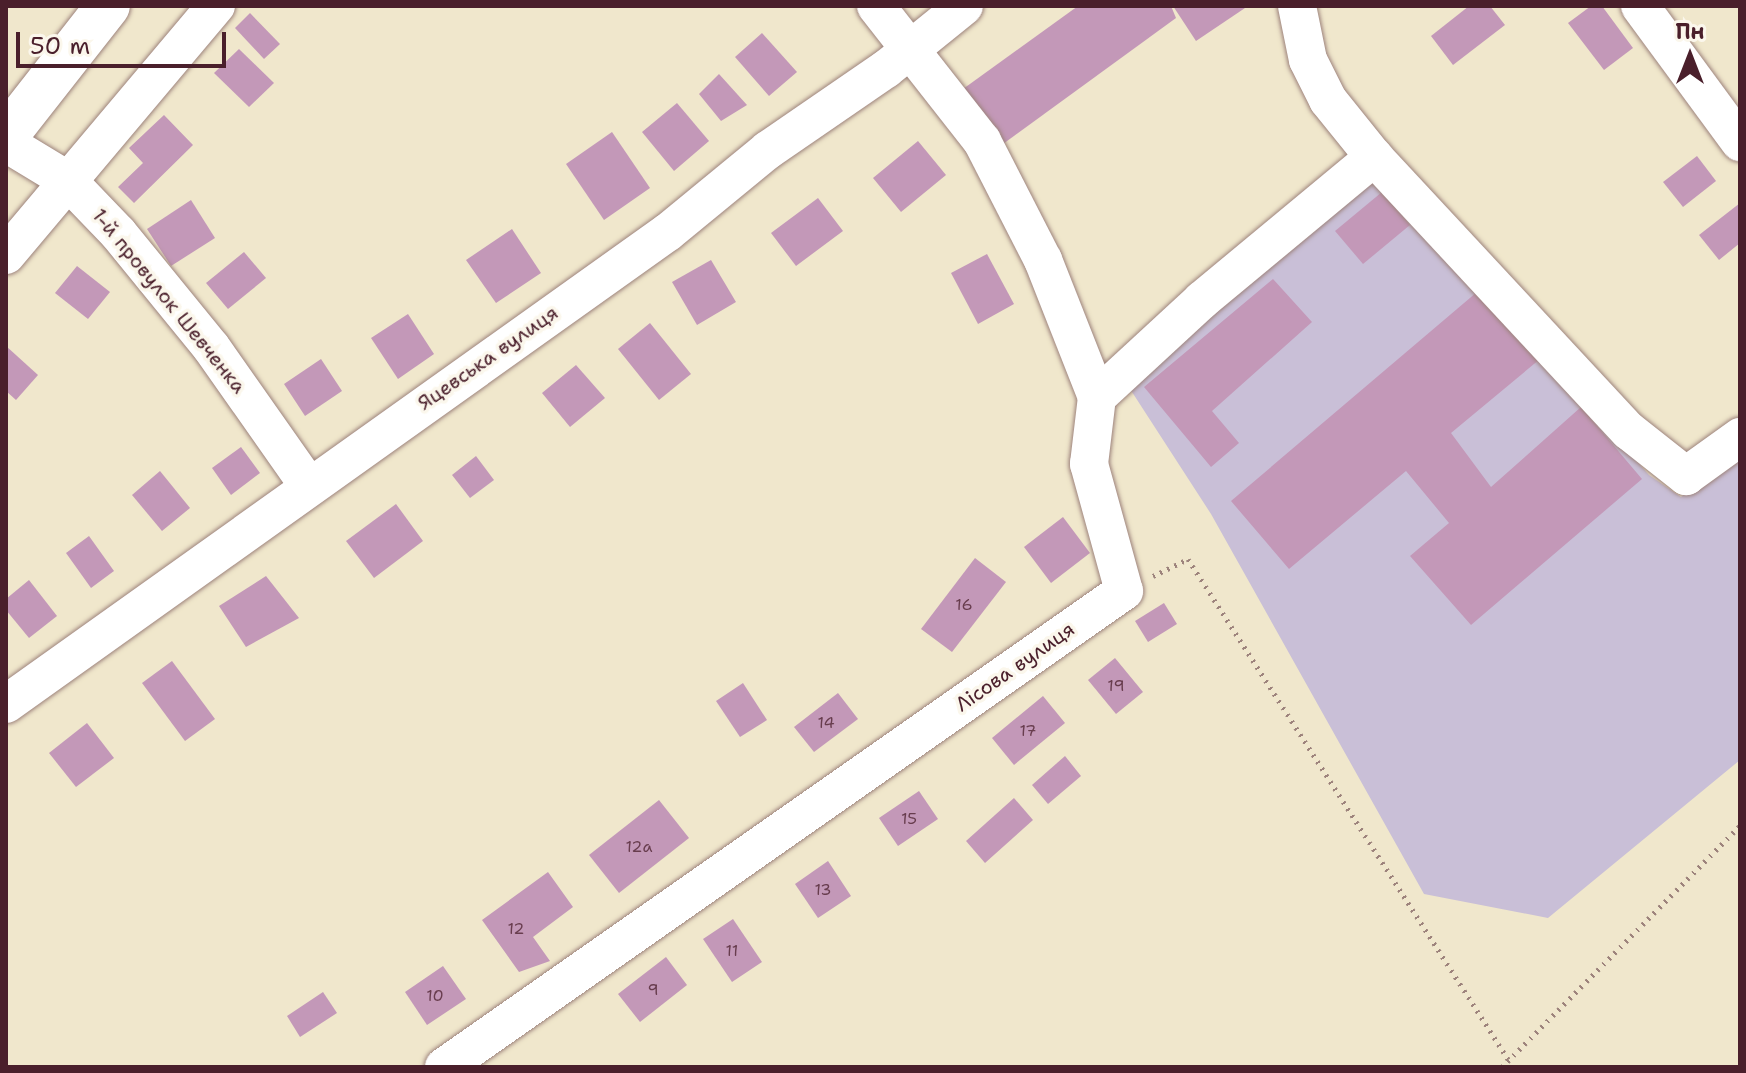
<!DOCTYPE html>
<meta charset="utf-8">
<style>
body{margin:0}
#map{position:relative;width:1746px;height:1073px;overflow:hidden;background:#f0e7cc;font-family:"Shantell Sans",sans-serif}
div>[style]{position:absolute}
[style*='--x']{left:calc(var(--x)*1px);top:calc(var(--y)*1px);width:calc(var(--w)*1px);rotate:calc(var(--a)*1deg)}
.industrial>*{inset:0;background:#c9bfd7}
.building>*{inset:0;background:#c398b8}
.path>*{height:5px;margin-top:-2.5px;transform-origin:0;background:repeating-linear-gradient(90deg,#9d837c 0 2px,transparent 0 8px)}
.roads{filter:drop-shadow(0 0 2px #9d837c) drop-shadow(0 0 2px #9d837c)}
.minor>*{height:38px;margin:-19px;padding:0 19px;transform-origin:19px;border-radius:19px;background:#fff}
.major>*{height:44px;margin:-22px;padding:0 22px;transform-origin:22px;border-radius:22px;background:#fff}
span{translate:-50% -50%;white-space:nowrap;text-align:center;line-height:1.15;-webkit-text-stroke:7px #fbf7ec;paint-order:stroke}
.number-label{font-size:16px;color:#683d4e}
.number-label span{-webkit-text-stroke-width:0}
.street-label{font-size:20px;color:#4a1f2b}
.frame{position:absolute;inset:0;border:8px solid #4a1f2b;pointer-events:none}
.north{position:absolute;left:1650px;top:16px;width:80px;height:80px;-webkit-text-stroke:6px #fbf7ec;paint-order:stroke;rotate:0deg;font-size:22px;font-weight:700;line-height:32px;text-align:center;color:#4a1f2b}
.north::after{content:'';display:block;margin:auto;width:28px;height:36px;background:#4a1f2b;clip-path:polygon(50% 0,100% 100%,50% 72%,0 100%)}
.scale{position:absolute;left:16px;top:32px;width:210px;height:36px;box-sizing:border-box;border:4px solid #4a1f2b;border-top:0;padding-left:10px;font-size:24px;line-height:28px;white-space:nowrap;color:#4a1f2b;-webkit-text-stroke:6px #fbf7ec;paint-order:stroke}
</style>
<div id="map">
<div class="industrial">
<div style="clip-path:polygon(1370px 178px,1584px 401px,1649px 475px,1681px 497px,1740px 454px,1740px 760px,1548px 918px,1424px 894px,1211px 514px,1121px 375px)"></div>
</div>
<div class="building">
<div style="clip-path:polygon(1078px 6px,1171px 6px,1176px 18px,1003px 144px,963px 89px)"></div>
<div style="clip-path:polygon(1173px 6px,1248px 6px,1196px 41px)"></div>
<div style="clip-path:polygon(1469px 6px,1490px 6px,1505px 25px,1453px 65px,1431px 36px)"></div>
<div style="clip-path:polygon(1591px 6px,1602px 6px,1633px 48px,1604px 70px,1568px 23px)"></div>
<div style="clip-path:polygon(250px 13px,280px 44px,264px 59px,235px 28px)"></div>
<div style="clip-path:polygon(762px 33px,797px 72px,769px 96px,735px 57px)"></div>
<div style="clip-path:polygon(239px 49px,274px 83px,249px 107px,214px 73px)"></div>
<div style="clip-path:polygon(719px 74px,747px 105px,721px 121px,699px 94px)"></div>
<div style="clip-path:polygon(677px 103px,709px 141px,674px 171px,642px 132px)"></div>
<div style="clip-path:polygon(164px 115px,193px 145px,134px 203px,118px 187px,143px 163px,129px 148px)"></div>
<div style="clip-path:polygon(612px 132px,650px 188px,604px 220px,566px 164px)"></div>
<div style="clip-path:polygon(918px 141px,946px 175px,901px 212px,873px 178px)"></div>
<div style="clip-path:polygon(1697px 156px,1716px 181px,1683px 207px,1663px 182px)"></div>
<div style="clip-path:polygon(1382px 192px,1410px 225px,1363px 264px,1335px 231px)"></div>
<div style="clip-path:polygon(818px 198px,843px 231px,796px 266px,771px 233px)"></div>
<div style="clip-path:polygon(191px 200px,215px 238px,171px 266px,147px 229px)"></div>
<div style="clip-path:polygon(1740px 203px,1740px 243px,1719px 260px,1699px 235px)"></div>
<div style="clip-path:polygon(512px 229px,541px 273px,496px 303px,466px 260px)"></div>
<div style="clip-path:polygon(244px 252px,266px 278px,228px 309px,206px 283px)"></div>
<div style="clip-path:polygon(987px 254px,1014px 304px,978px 324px,951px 273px)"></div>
<div style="clip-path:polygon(711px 260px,736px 302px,697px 325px,672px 282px)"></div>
<div style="clip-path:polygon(77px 266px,110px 292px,88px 319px,55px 293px)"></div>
<div style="clip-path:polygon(1273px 279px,1312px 322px,1212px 411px,1239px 443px,1211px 467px,1144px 387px)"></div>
<div style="clip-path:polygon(1477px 292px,1540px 359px,1451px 433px,1491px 487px,1581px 407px,1642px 479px,1471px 625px,1410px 556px,1449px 523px,1406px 471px,1289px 569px,1231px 501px)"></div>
<div style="clip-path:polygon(408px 314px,434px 354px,398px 379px,371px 338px)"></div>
<div style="clip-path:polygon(650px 323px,691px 374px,659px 400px,618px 349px)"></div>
<div style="clip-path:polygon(6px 346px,38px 375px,16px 400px,6px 391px)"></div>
<div style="clip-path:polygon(321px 359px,342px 391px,305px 416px,284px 384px)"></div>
<div style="clip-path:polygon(576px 365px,605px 398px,570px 427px,542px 393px)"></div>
<div style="clip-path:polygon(241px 447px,260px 473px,231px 495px,212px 468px)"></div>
<div style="clip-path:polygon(476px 456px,494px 480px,470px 498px,452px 475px)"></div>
<div style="clip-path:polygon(160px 471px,190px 508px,162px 531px,132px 495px)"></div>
<div style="clip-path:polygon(396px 504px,423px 541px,374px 578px,346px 541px)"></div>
<div style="clip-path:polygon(1063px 517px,1090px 553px,1051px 583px,1024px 547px)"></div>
<div style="clip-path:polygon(89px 536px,114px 571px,91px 588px,66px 553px)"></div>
<div style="clip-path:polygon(975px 558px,1006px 582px,952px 652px,921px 629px)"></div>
<div style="clip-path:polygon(266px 576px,299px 618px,246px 647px,219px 606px)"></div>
<div style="clip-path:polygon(29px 580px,57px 616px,29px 638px,6px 610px,6px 599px)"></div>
<div style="clip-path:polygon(1164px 603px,1177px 624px,1148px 642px,1135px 621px)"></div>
<div style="clip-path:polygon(1115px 658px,1143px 692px,1116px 714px,1088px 680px)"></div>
<div style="clip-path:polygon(172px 661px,215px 719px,185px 741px,142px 683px)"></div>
<div style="clip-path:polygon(743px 683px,767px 720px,740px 737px,716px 701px)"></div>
<div style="clip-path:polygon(838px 693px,858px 719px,814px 752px,794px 727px)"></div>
<div style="clip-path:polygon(1043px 696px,1065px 723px,1014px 765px,992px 738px)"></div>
<div style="clip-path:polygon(87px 723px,114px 758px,76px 787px,49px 753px)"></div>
<div style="clip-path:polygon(1065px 756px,1081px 776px,1048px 804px,1032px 785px)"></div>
<div style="clip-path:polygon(919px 791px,938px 819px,898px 846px,879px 818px)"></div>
<div style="clip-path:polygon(1014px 798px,1033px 820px,985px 863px,966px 841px)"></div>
<div style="clip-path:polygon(659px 800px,689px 838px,619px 893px,589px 855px)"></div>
<div style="clip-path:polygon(828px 861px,851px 896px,818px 918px,795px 884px)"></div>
<div style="clip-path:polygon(548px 872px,573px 907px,533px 937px,550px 961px,519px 972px,482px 920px)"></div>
<div style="clip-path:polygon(733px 919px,762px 962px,732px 982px,703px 939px)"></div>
<div style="clip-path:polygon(666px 957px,687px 985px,640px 1022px,618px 994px)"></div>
<div style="clip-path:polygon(443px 966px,466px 999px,427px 1025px,405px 992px)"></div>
<div style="clip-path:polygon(323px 992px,337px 1013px,300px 1037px,287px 1016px)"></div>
</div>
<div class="path">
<div style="--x:1153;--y:576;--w:39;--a:-26"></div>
<div style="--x:1188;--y:559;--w:594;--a:57.38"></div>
<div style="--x:1502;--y:1067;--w:339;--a:-45.4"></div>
</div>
<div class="roads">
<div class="minor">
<div style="--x:876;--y:6;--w:172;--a:51.9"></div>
<div style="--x:982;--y:141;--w:134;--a:62.9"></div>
<div style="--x:1043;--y:260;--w:147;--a:68.5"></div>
<div style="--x:1297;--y:6;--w:55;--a:78.5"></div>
<div style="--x:1308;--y:60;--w:45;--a:63.4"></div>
<div style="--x:1328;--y:100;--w:73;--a:51.1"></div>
<div style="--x:1374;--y:157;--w:374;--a:47.1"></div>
<div style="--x:1629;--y:431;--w:73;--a:38.3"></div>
<div style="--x:1686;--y:476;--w:67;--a:-35.8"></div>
<div style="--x:1640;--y:6;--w:169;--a:53.7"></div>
<div style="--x:6;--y:143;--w:71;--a:31.2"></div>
<div style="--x:67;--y:180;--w:74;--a:46.1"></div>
<div style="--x:118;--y:233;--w:147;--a:50.8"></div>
<div style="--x:211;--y:347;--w:169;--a:54.9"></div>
<div style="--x:6;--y:255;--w:326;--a:-49.9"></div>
<div style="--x:6;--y:704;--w:813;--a:-35.49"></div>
<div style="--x:668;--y:232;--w:129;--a:-39.4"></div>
<div style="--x:768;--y:150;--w:143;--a:-34.5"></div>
<div style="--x:886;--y:69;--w:100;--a:-38.9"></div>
<div style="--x:444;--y:1067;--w:830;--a:-34.99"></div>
<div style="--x:1124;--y:591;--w:132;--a:-105.4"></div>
<div style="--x:1089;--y:464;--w:67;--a:-83.2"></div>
<div style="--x:1097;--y:397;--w:143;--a:-42.7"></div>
<div style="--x:1202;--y:300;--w:224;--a:-39.7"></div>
</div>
<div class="major">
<div style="--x:6;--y:136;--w:165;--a:-51.9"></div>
</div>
</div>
<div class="number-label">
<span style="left:964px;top:605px">16</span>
<span style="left:1116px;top:686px">19</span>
<span style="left:826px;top:723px">14</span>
<span style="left:1028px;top:731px">17</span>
<span style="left:909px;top:819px">15</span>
<span style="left:639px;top:847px">12а</span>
<span style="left:823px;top:890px">13</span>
<span style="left:516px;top:929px">12</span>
<span style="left:732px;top:951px">11</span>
<span style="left:653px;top:990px">9</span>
<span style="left:435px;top:996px">10</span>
</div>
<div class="street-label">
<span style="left:169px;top:301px;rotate:51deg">1-й провулок Шевченка</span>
<span style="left:488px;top:358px;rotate:-35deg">Яцевська вулиця</span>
<span style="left:1015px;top:667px;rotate:-35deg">Лісова вулиця</span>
</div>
<div class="frame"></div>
<div class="north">Пн</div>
<div class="scale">50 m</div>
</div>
